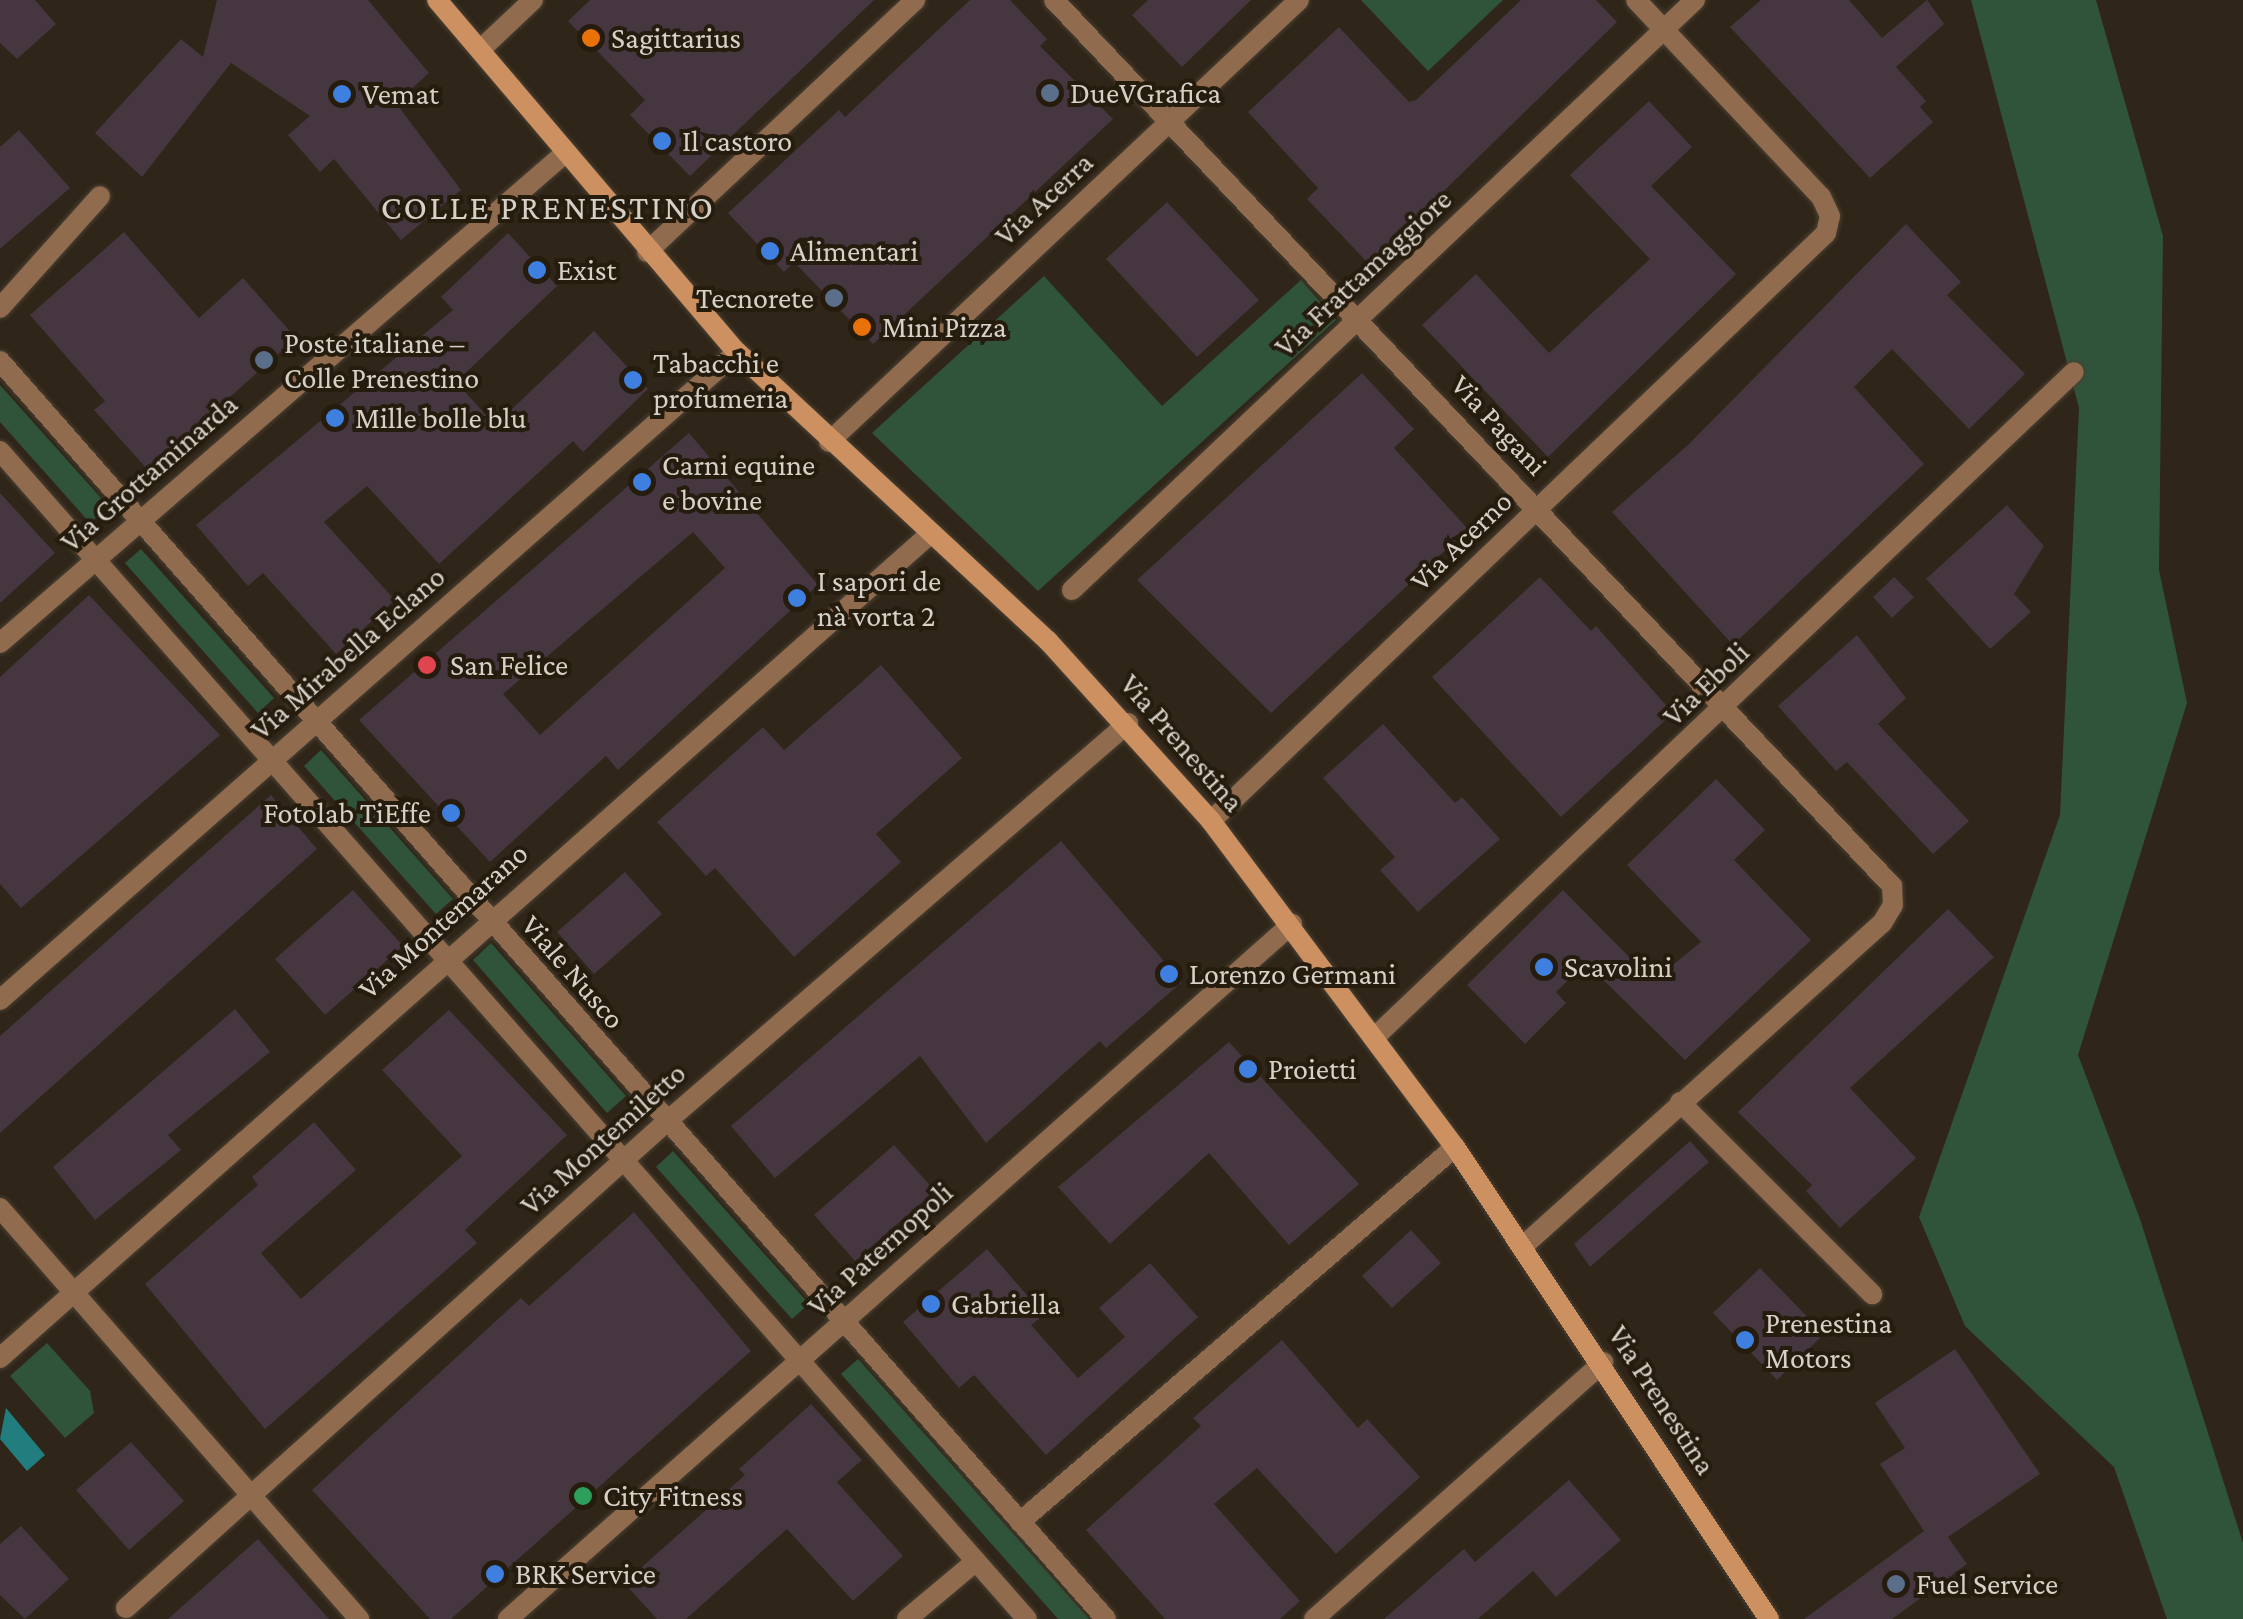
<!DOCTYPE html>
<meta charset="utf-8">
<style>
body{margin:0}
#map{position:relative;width:2243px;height:1619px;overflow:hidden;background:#2f2518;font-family:"Crimson Pro",serif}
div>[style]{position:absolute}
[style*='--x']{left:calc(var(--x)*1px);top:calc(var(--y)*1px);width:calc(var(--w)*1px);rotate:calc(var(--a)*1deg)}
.green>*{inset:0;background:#30543a}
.water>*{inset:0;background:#227e7e}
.building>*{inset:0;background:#463640}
.roads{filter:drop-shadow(0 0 2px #4a4034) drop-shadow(0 0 2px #4a4034)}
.minor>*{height:20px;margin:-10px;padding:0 10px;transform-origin:10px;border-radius:10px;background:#916b4e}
.secondary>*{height:20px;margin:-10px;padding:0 10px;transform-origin:10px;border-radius:10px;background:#cd9161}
.dots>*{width:28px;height:28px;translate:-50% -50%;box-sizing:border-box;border:5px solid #251c0e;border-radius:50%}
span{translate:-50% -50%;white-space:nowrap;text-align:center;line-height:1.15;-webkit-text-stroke:8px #251c0e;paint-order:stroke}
.poi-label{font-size:30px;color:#d6d0c7}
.left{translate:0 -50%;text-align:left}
.right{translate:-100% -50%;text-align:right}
.street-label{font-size:30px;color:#d6d0c7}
.quarter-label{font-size:35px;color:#d6d0c7;letter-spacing:2.5px}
</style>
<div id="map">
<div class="green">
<div style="clip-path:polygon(1361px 0,1503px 0,1428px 71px)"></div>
<div style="clip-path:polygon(1971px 0,2096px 0,2163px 236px,2159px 570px,2187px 703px,2078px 1055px,2140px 1219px,2243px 1543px,2243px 1619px,2167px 1619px,2114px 1467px,1965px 1326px,1919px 1217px,2060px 815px,2079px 408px)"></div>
<div style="clip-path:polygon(1044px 276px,1162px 406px,1301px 280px,1336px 320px,1038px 591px,872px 433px)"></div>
<div style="clip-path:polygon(0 385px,109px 507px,90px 523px,0 422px)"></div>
<div style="clip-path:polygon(141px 549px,274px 698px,258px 713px,125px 563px)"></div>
<div style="clip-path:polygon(321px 750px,453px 899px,436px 914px,304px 766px)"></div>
<div style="clip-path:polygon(491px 943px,626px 1096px,607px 1113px,473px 960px)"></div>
<div style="clip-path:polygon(673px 1151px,809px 1304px,792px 1319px,656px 1167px)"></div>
<div style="clip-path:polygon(47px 1343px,90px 1391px,94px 1413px,65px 1438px,10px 1376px)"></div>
<div style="clip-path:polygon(858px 1359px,1089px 1619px,1058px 1619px,841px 1374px)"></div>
</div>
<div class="water">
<div style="clip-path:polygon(6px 1408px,45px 1455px,27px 1471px,0 1439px)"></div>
</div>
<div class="building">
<div style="clip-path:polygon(0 0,35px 0,56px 24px,17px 59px,0 43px)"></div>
<div style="clip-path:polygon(217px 0,368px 0,429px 73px,396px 103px,461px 190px,401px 240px,334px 159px,320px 172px,288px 135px,310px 116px,231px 63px,142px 177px,95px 133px,181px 39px,203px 57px)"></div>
<div style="clip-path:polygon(590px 0,874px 0,690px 176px,630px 115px,645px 100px,568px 21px)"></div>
<div style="clip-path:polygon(970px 0,1010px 0,1047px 39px,1040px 46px,1113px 119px,873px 344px,794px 262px,784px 272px,728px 213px,839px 110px,845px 117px)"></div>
<div style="clip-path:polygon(1148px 0,1251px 0,1182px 67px,1132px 15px)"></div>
<div style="clip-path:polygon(1521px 0,1596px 0,1617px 22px,1369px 264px,1307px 199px,1318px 188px,1248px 112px,1339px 27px,1409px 102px,1416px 100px)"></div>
<div style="clip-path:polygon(1761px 0,1849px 0,1882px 38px,1927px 0,1944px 24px,1896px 67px,1926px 101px,1920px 107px,1933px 122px,1870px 178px,1730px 27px)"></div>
<div style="clip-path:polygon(1649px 101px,1692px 147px,1651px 186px,1736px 274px,1548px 457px,1422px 325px,1476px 274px,1549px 353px,1650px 259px,1570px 175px)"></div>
<div style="clip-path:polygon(19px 130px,70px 188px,0 249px,0 147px)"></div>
<div style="clip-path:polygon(1167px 202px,1259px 300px,1197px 357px,1106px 259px)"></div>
<div style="clip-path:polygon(1906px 224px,1961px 282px,1947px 295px,2025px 374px,1969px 429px,1892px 349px,1854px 387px,1924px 464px,1733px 645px,1612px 512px,1689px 444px)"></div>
<div style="clip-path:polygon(124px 232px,199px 318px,243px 278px,296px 338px,148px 470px,94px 410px,105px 401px,30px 315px)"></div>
<div style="clip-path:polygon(508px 233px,557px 286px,456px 382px,495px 425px,594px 331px,648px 389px,583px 452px,573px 441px,439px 564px,367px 486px,324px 522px,395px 600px,336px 654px,263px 573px,248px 586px,196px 525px,453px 310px,441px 297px)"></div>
<div style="clip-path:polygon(1362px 373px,1414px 429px,1394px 448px,1468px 529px,1271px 713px,1137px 580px)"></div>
<div style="clip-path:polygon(evenodd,689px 433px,818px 585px,618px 770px,606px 756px,490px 862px,359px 720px,689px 433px,693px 532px,725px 568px,540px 735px,503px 694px,693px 532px)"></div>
<div style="clip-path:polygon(0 493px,55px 553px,0 603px)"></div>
<div style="clip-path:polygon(2007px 505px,2044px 546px,2014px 594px,2031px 612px,1990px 649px,1926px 579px)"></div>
<div style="clip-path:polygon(1540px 577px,1591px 631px,1596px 626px,1673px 713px,1561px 817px,1432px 677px)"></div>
<div style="clip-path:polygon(1894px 577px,1914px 597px,1892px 618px,1873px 597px)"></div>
<div style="clip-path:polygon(89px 595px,220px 735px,21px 908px,0 884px,0 677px)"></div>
<div style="clip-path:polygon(1857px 635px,1906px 698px,1878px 724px,1969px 821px,1933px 854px,1847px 762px,1836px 771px,1778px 706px)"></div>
<div style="clip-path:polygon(881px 665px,962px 758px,876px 834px,901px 862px,794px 957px,715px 868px,706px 876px,657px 822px,763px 727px,784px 750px)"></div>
<div style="clip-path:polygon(1383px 724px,1455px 803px,1462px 797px,1500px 839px,1418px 912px,1380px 870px,1395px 857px,1323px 778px)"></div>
<div style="clip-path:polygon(1716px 779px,1765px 830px,1734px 860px,1811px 940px,1685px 1060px,1586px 963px,1556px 992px,1566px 1003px,1525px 1044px,1467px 985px,1563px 890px,1653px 981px,1701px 942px,1627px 865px)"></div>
<div style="clip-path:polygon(271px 795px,317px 849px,0 1133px,0 1036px)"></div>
<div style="clip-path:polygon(1061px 841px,1182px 982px,1106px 1048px,1100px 1041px,986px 1143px,920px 1056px,775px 1178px,731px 1126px)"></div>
<div style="clip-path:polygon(625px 872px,662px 914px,594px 974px,557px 932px)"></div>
<div style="clip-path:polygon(353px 890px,403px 946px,325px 1015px,275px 959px)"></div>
<div style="clip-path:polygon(1948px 909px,1994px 957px,1850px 1088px,1916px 1158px,1840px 1228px,1806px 1191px,1812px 1185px,1738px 1112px)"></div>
<div style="clip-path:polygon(235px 1009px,270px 1052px,168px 1135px,181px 1150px,95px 1220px,53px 1167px)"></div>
<div style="clip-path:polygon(449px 1010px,567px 1135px,465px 1230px,477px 1243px,265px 1429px,145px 1284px,258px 1185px,252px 1177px,314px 1122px,356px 1170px,261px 1253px,301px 1299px,462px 1156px,382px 1070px)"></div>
<div style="clip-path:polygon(1229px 1042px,1359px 1184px,1289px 1245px,1209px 1153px,1110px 1244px,1058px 1187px)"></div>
<div style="clip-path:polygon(1690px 1141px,1709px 1162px,1590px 1267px,1574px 1244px)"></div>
<div style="clip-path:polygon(894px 1145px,935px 1191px,855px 1261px,814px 1215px)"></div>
<div style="clip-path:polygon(634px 1212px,751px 1351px,451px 1619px,430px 1619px,312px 1490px,521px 1298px,529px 1306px)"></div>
<div style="clip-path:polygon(1411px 1230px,1441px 1263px,1392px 1308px,1362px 1276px)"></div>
<div style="clip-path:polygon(987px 1249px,1044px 1315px,1031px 1325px,1078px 1378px,1125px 1337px,1099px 1308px,1150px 1263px,1198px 1317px,1046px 1455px,974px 1375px,959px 1388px,903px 1322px)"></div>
<div style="clip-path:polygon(1760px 1268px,1824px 1334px,1777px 1380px,1713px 1313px)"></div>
<div style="clip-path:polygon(1282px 1340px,1358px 1428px,1367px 1419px,1420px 1477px,1336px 1554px,1257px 1468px,1214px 1504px,1300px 1601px,1280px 1619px,1165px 1619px,1086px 1530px,1201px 1426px,1193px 1418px)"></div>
<div style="clip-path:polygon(1955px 1349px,2040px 1474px,1948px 1537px,1967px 1564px,1892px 1619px,1804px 1619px,1924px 1531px,1880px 1464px,1905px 1448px,1875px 1403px)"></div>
<div style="clip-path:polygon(811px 1404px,862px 1460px,837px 1482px,903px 1556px,853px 1601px,787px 1529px,686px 1619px,657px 1619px,624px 1583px,745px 1475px,739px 1469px)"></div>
<div style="clip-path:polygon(131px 1442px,184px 1501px,129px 1550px,76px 1490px)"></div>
<div style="clip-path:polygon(1569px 1480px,1621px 1540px,1556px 1597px,1533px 1571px,1478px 1619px,1384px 1619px,1464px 1549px,1475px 1562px)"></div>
<div style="clip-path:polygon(21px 1526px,69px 1579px,25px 1619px,0 1595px,0 1544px)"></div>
<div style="clip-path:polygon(258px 1539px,329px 1619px,168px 1619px)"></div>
</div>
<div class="roads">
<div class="minor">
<div style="--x:1054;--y:0;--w:1220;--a:46.59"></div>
<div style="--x:1892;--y:886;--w:19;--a:87"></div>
<div style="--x:1893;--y:905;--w:21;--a:121"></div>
<div style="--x:1882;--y:923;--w:482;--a:138"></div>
<div style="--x:480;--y:50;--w:73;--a:-43.3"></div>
<div style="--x:647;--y:252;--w:368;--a:-43.2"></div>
<div style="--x:0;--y:308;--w:150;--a:-48.2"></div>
<div style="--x:0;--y:361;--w:1675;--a:48.68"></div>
<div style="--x:829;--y:442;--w:645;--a:-43.24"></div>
<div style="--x:0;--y:451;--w:1555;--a:48.68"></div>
<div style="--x:1072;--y:590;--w:858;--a:-43.44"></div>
<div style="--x:0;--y:643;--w:748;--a:-40.93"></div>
<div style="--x:1211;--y:821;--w:851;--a:-43.71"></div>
<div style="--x:1826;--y:233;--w:17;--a:-77"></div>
<div style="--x:1830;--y:216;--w:21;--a:-115"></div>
<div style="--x:1821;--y:197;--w:270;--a:-133.2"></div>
<div style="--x:0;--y:1000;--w:981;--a:-41.32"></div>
<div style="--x:1376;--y:1036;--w:963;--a:-43.57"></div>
<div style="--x:1680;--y:1102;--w:272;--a:45"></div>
<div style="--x:0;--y:1208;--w:546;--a:48.86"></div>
<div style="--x:0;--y:1358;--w:1243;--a:-41.54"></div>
<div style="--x:1020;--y:1522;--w:574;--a:-40.76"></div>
<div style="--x:126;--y:1608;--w:725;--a:-41.98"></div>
<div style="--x:665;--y:1123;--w:612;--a:-40.82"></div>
<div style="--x:508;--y:1619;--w:1048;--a:-41.56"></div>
<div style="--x:907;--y:1619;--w:90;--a:-40"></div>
<div style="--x:1314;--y:1619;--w:387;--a:-41.6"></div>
</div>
<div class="secondary">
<div style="--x:437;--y:0;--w:462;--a:49.6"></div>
<div style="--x:737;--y:352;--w:425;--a:42.9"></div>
<div style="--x:1048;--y:641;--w:243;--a:47.8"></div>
<div style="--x:1211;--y:821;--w:407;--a:53.2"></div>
<div style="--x:1455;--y:1147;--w:567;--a:56.37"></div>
</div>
</div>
<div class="dots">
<div style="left:591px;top:38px;background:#e8710a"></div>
<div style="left:1050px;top:93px;background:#5c6f8a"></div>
<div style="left:342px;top:94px;background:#3f7fe0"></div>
<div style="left:662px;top:141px;background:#3f7fe0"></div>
<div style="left:770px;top:251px;background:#3f7fe0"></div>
<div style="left:537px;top:270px;background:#3f7fe0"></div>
<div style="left:834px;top:298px;background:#5c6f8a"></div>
<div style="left:862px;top:327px;background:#e8710a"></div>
<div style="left:264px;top:360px;background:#5c6f8a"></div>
<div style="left:633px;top:380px;background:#3f7fe0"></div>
<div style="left:335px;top:418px;background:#3f7fe0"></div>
<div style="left:642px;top:482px;background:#3f7fe0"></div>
<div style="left:797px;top:598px;background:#3f7fe0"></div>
<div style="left:427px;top:665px;background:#e0444e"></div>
<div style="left:451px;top:813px;background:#3f7fe0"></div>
<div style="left:1544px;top:967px;background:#3f7fe0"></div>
<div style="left:1169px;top:974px;background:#3f7fe0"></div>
<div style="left:1248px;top:1069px;background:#3f7fe0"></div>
<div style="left:931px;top:1304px;background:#3f7fe0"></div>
<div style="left:1745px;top:1340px;background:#3f7fe0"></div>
<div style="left:583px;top:1496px;background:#2e9e5b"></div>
<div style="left:495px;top:1574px;background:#3f7fe0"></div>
<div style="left:1896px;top:1584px;background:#5c6f8a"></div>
</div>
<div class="poi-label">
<span class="left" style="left:611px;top:38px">Sagittarius</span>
<span class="left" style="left:1070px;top:93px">DueVGrafica</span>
<span class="left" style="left:362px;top:94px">Vemat</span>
<span class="left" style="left:682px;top:141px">Il castoro</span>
<span class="left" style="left:790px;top:251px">Alimentari</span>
<span class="left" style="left:557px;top:270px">Exist</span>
<span class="right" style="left:814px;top:298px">Tecnorete</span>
<span class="left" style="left:882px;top:327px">Mini Pizza</span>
<span class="left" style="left:284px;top:360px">Poste italiane –<br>Colle Prenestino</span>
<span class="left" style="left:653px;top:380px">Tabacchi e<br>profumeria</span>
<span class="left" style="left:355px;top:418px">Mille bolle blu</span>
<span class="left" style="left:662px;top:482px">Carni equine<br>e bovine</span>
<span class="left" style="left:817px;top:598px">I sapori de<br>nà vorta 2</span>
<span class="left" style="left:450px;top:665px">San Felice</span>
<span class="right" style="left:431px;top:813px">Fotolab TiEffe</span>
<span class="left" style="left:1564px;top:967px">Scavolini</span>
<span class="left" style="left:1189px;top:974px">Lorenzo Germani</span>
<span class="left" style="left:1268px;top:1069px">Proietti</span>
<span class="left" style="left:951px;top:1304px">Gabriella</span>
<span class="left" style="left:1765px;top:1340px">Prenestina<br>Motors</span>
<span class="left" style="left:603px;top:1496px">City Fitness</span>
<span class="left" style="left:515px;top:1574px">BRK Service</span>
<span class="left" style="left:1916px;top:1584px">Fuel Service</span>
</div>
<div class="street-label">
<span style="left:1044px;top:199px;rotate:-43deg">Via Acerra</span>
<span style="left:1363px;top:273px;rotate:-43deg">Via Frattamaggiore</span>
<span style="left:1499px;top:425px;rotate:47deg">Via Pagani</span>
<span style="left:149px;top:473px;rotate:-41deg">Via Grottaminarda</span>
<span style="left:1461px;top:541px;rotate:-44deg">Via Acerno</span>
<span style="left:348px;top:653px;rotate:-41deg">Via Mirabella Eclano</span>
<span style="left:1706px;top:684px;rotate:-44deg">Via Eboli</span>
<span style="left:1182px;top:743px;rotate:49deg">Via Prenestina</span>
<span style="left:443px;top:921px;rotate:-42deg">Via Montemarano</span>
<span style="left:573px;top:972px;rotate:49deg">Viale Nusco</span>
<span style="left:603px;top:1139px;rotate:-42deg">Via Montemiletto</span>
<span style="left:880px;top:1249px;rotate:-42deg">Via Paternopoli</span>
<span style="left:1662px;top:1400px;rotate:57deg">Via Prenestina</span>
</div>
<div class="quarter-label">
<span style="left:548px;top:208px">COLLE PRENESTINO</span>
</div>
</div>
